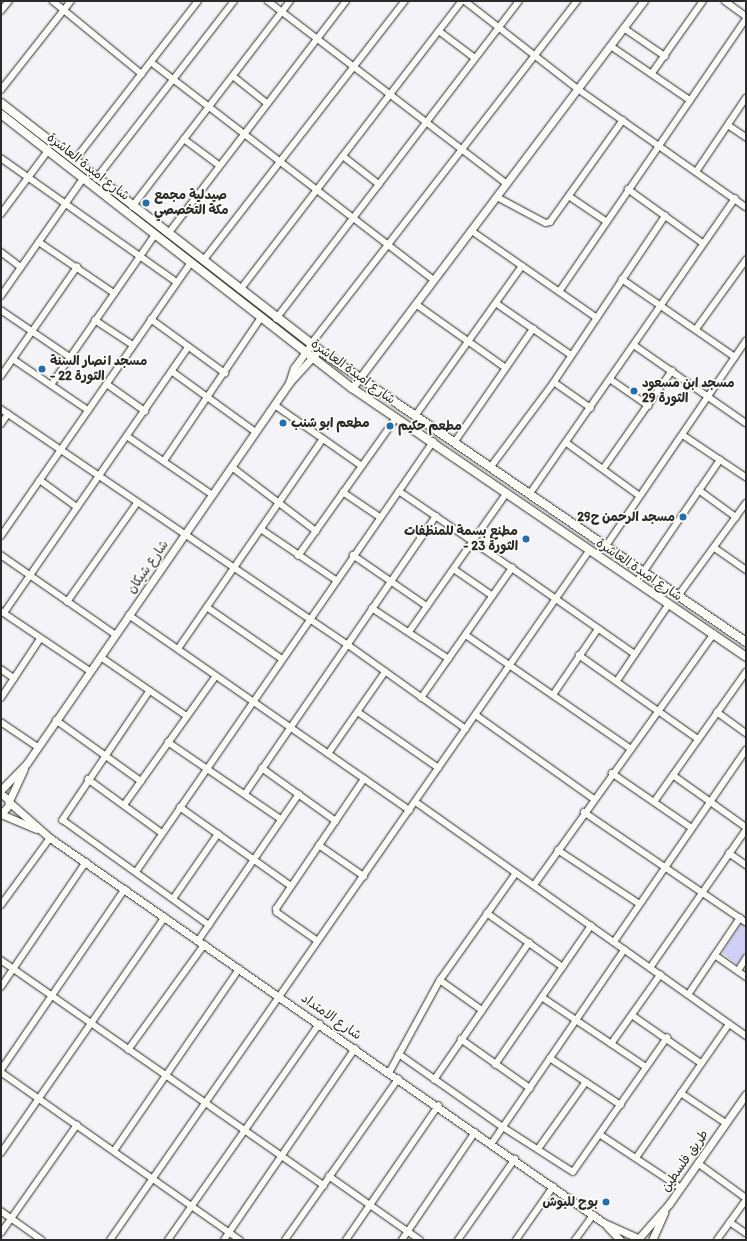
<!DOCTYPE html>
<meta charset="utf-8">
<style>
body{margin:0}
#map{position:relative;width:747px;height:1241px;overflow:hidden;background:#f4f3f7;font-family:Itim,"Playpen Sans Arabic",sans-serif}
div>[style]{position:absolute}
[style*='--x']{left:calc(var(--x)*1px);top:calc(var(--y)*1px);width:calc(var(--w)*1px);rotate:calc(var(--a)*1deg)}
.building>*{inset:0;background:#d0cff8}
.roads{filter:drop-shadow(0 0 1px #2b2b2b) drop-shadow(0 0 1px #2b2b2b)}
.minor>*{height:5.5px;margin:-2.75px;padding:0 2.75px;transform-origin:2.75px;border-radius:2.75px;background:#fdfcf7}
.tertiary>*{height:7px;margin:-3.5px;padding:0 3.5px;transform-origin:3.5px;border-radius:3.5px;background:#fdfcf7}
.secondary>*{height:8px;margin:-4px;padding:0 4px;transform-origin:4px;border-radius:4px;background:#fdfcf7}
.dots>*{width:11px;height:11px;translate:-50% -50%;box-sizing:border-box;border:2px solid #fdfcf7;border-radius:50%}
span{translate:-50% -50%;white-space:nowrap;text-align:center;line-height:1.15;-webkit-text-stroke:3.5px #fdfcf7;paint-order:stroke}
.street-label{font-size:13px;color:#2b2b2b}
.poi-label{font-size:13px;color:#2b2b2b;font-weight:700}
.left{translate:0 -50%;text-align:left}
.right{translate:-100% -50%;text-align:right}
.frame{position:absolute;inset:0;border:2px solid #2b2b2b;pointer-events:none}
</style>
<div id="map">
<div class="building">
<div style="clip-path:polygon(741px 924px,746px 926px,746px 951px,737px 964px,722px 953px)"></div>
</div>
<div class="roads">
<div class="minor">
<div style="--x:53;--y:1;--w:115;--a:39.4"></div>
<div style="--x:268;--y:1;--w:301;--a:37.4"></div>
<div style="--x:465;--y:1;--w:143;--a:37.9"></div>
<div style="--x:578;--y:89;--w:205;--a:35.1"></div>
<div style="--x:725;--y:1;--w:26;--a:36"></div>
<div style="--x:1;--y:11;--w:13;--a:-51"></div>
<div style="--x:624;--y:28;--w:50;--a:34.3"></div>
<div style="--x:439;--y:31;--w:45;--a:36.9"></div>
<div style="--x:611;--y:46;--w:96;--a:34.4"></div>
<div style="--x:151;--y:62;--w:357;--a:37.6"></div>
<div style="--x:652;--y:73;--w:88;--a:-54.7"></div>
<div style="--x:233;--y:76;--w:43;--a:38.5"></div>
<div style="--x:1;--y:90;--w:113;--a:-51.8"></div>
<div style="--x:728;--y:125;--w:22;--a:34"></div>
<div style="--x:184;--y:139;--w:44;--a:36.6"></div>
<div style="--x:343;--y:156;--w:46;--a:37.9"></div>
<div style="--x:1;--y:158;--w:215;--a:35.2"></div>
<div style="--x:74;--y:161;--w:202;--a:-52.2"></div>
<div style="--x:696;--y:172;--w:89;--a:-56"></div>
<div style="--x:96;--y:179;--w:225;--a:-52.2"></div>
<div style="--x:628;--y:189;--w:92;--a:35.8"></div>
<div style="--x:569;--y:196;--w:45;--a:34"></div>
<div style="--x:497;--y:197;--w:55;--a:28"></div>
<div style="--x:546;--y:223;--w:4;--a:-14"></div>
<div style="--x:550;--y:222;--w:125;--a:-54.4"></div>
<div style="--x:132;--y:207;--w:260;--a:-52.5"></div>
<div style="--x:1;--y:214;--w:79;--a:-53.3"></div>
<div style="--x:472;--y:231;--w:152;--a:34.8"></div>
<div style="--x:168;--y:234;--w:293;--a:-52.6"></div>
<div style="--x:39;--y:242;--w:91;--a:34.2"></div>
<div style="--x:1;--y:252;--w:25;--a:37"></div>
<div style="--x:203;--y:261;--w:329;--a:-52.2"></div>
<div style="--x:622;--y:279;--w:137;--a:34.6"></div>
<div style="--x:240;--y:290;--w:364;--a:-52.5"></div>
<div style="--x:559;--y:292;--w:331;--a:-55.6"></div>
<div style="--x:1;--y:296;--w:143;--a:-55"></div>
<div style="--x:496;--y:303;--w:91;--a:34.7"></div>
<div style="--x:416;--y:304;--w:110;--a:35.4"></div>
<div style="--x:1;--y:310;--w:83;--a:34.3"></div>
<div style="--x:151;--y:319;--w:92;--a:36.1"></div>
<div style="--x:276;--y:319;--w:400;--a:-52.6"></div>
<div style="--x:95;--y:320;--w:45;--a:33.3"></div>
<div style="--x:696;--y:329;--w:85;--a:-54.1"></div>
<div style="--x:311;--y:344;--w:434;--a:-52.2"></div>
<div style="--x:634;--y:345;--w:136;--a:34.9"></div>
<div style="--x:13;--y:359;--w:91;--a:34.2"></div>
<div style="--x:173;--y:372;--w:102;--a:35.9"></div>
<div style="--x:1;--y:376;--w:133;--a:-55.1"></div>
<div style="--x:610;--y:379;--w:47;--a:34.7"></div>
<div style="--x:554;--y:382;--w:45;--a:35.1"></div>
<div style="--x:107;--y:384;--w:47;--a:35.4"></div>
<div style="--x:51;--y:385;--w:183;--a:-55.3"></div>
<div style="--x:275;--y:405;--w:106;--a:35"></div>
<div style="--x:1;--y:409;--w:418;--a:34.2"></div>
<div style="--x:347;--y:644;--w:146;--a:35.5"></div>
<div style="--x:415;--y:416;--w:184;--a:-54.5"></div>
<div style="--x:1;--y:424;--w:12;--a:-55"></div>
<div style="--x:683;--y:435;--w:76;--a:33.7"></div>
<div style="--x:127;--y:436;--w:104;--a:34.5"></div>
<div style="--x:454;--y:443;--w:139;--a:-55.3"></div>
<div style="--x:567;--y:443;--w:90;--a:36"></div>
<div style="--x:164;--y:461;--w:173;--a:-55.9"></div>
<div style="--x:232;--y:467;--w:106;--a:37.3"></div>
<div style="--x:490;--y:468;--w:107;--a:-53.3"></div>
<div style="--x:554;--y:382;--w:200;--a:-56.2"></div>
<div style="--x:603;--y:469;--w:120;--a:-54.9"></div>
<div style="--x:40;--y:480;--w:46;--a:36.1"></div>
<div style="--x:699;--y:490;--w:46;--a:36.1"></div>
<div style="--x:399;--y:491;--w:137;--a:34.3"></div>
<div style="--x:343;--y:492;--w:45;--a:34"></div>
<div style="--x:529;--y:495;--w:361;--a:-55.2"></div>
<div style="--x:261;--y:529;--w:91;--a:34.2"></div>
<div style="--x:1;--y:536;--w:333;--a:-55.2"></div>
<div style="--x:606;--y:546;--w:248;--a:-55.7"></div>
<div style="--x:715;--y:548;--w:38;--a:35"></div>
<div style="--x:1;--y:555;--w:140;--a:34.8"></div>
<div style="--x:353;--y:555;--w:90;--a:34.6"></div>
<div style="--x:298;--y:556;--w:169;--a:-54.6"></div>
<div style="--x:454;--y:569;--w:47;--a:34.7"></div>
<div style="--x:636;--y:583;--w:149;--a:-55.7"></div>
<div style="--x:678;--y:596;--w:115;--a:-53.8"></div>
<div style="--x:67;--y:602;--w:121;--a:-54.7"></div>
<div style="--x:207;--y:607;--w:91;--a:34.7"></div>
<div style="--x:372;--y:608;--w:92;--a:33.5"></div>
<div style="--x:1;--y:611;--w:107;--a:34"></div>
<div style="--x:4;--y:613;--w:323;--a:-55.3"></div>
<div style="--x:129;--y:615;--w:342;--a:34.8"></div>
<div style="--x:409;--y:632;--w:169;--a:-54.9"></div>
<div style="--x:466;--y:635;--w:199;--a:34.6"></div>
<div style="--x:178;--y:649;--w:255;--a:-55.4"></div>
<div style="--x:579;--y:655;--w:146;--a:35.2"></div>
<div style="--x:101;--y:657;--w:104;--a:34.5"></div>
<div style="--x:1;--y:669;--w:16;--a:35"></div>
<div style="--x:617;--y:681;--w:93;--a:-56"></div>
<div style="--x:150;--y:691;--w:156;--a:124"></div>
<div style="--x:63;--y:820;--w:180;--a:35.7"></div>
<div style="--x:553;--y:695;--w:80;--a:-55.7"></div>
<div style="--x:1;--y:698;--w:71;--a:-56.5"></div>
<div style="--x:421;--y:698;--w:159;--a:-55"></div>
<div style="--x:512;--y:568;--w:150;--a:35"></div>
<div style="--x:358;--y:712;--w:98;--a:34.7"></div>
<div style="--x:717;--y:712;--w:36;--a:36"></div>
<div style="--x:476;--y:715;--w:145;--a:35.4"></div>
<div style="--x:56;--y:720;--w:105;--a:35.7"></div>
<div style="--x:1;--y:722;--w:45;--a:34"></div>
<div style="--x:168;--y:742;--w:137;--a:34.3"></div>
<div style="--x:328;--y:754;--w:100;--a:-55.2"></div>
<div style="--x:262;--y:768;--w:91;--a:35.6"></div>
<div style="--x:612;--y:773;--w:97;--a:34.5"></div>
<div style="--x:673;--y:775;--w:90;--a:35.5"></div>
<div style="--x:88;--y:779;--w:92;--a:36.1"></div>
<div style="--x:245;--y:794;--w:337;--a:-55.5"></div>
<div style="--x:416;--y:802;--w:405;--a:35.3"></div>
<div style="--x:654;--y:802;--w:159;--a:-54.7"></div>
<div style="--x:124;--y:805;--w:158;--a:-54.5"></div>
<div style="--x:180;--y:807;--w:136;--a:35.4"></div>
<div style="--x:584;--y:812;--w:196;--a:34.2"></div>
<div style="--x:319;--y:845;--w:55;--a:34.6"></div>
<div style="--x:558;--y:850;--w:98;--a:33.4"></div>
<div style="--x:729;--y:853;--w:21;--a:35"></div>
<div style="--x:136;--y:872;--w:523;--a:-55.37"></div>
<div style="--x:534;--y:885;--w:309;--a:-54.4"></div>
<div style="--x:173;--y:899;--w:79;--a:-55.3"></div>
<div style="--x:1;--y:905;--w:83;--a:-53.8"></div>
<div style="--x:487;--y:913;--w:93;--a:35.4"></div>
<div style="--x:198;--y:941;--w:178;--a:-55.5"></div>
<div style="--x:317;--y:941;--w:49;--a:-145"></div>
<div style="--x:277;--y:913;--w:4;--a:-104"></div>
<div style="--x:276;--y:909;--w:157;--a:-55.9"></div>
<div style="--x:614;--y:942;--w:233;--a:-55.5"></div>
<div style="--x:715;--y:955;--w:38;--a:35"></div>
<div style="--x:1;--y:960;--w:394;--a:34.9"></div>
<div style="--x:650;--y:968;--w:168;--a:-55.2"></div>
<div style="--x:738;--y:971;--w:15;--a:-58"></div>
<div style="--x:440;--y:980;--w:52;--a:35.5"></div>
<div style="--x:1;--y:987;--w:151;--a:-55.8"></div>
<div style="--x:688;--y:995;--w:93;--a:-56"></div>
<div style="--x:542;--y:997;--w:125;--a:33.9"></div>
<div style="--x:632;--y:1015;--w:84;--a:34.8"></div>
<div style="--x:461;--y:1039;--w:85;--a:35.4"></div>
<div style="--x:611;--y:1044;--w:85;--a:-54.6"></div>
<div style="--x:128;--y:1050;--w:130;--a:-54.1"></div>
<div style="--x:399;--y:1054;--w:127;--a:35.1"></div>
<div style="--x:503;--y:1127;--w:83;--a:32.7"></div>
<div style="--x:573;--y:1172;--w:164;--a:-55"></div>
<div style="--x:550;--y:1058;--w:85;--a:33.5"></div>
<div style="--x:495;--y:1065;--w:169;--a:-55.4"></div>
<div style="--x:1;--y:1070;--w:219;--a:-55.6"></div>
<div style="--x:1;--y:1072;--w:292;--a:35.1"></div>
<div style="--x:389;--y:1073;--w:106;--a:-61.3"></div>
<div style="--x:440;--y:980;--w:131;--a:-54.6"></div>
<div style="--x:434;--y:1080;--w:167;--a:-55.3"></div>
<div style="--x:681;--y:1093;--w:54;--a:33.7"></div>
<div style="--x:601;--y:1135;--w:96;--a:33.5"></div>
<div style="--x:492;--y:1143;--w:234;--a:-55.6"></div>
<div style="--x:538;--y:1149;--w:82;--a:-54.4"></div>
<div style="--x:114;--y:1151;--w:221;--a:-55.5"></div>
<div style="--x:1;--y:1153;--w:287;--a:-55.2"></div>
<div style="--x:636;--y:1158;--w:163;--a:-55.2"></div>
<div style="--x:698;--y:1163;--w:59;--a:36.1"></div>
<div style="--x:329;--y:1176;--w:111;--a:35.1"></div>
<div style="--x:1;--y:1211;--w:50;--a:35.3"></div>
<div style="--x:730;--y:1222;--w:19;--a:35"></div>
<div style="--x:1;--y:1233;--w:132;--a:-54.9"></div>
<div style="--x:110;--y:1240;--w:839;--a:-55.19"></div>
<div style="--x:168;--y:1240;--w:264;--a:-55"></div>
<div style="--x:224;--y:1240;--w:232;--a:-55.6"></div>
<div style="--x:285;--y:1240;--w:197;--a:-54.9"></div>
<div style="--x:346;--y:1240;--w:163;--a:-55.5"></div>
<div style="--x:402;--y:1240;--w:130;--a:-55.9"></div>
<div style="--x:458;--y:1240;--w:99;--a:-54.9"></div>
<div style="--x:516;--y:1240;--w:65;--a:-55.1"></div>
<div style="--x:575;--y:1240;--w:31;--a:-54"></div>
<div style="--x:717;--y:1240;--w:49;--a:-54.1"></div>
</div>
<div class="tertiary">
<div style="--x:289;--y:383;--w:16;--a:-72"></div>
<div style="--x:294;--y:368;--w:26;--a:-54"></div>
<div style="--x:352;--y:388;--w:485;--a:-53"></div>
<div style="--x:1;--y:790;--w:37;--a:-46"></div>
<div style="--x:27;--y:763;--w:462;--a:-55.4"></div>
<div style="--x:289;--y:383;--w:45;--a:-47.7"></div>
<div style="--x:1;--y:794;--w:9;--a:36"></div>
<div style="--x:8;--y:799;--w:6;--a:81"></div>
<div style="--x:9;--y:805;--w:12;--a:132"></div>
<div style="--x:9;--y:801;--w:35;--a:-65"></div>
<div style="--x:9;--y:802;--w:55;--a:41.3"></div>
<div style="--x:50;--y:838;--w:675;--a:34.8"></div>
<div style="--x:604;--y:1223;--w:36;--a:24"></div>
<div style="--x:1;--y:814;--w:38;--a:23"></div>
<div style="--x:607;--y:1226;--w:19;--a:47"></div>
<div style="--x:639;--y:1238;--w:45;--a:-48.6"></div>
<div style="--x:669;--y:1204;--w:134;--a:-55"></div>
<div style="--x:652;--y:1240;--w:30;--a:-66"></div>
</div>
<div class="secondary">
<div style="--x:1;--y:103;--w:403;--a:37.8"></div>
<div style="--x:319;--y:350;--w:517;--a:34.37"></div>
<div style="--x:1;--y:114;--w:445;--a:38"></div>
<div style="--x:352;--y:388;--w:477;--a:34.3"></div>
</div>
</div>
<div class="dots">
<div style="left:146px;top:203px;background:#1f6fb2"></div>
<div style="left:42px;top:369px;background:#1f6fb2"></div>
<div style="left:634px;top:391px;background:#1f6fb2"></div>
<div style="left:283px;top:423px;background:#1f6fb2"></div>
<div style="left:390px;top:426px;background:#1f6fb2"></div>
<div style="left:683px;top:517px;background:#1f6fb2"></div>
<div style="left:526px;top:539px;background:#1f6fb2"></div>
<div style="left:606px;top:1202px;background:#1f6fb2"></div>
</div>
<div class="street-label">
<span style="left:88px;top:167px;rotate:38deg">شارع امبدة العاشرة</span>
<span style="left:353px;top:372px;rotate:36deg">شارع امبدة العاشرة</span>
<span style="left:148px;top:567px;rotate:-55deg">شارع شيكان</span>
<span style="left:639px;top:570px;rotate:34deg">شارع امبدة العاشرة</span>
<span style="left:331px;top:1017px;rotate:35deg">شارع الامتداد</span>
<span style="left:685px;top:1161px;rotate:-55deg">طريق فلسطين</span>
</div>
<div class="poi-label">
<span class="left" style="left:154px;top:203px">صيدلية مجمع<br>مكة التخصصي</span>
<span class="left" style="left:50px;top:369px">مسجد انصار السنة<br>- الثورة 22</span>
<span class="left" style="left:642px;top:391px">مسجد ابن مسعود<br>الثورة 29</span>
<span class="left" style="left:291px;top:423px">مطعم ابو شنب</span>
<span class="left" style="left:398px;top:426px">مطعم حكيم</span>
<span class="right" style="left:675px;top:517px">مسجد الرحمن ح29</span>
<span class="right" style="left:518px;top:539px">مطنع بسمة للمنظفات<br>- الثورة 23</span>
<span class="right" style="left:598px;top:1202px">بوح للبوش</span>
</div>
<div class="frame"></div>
</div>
